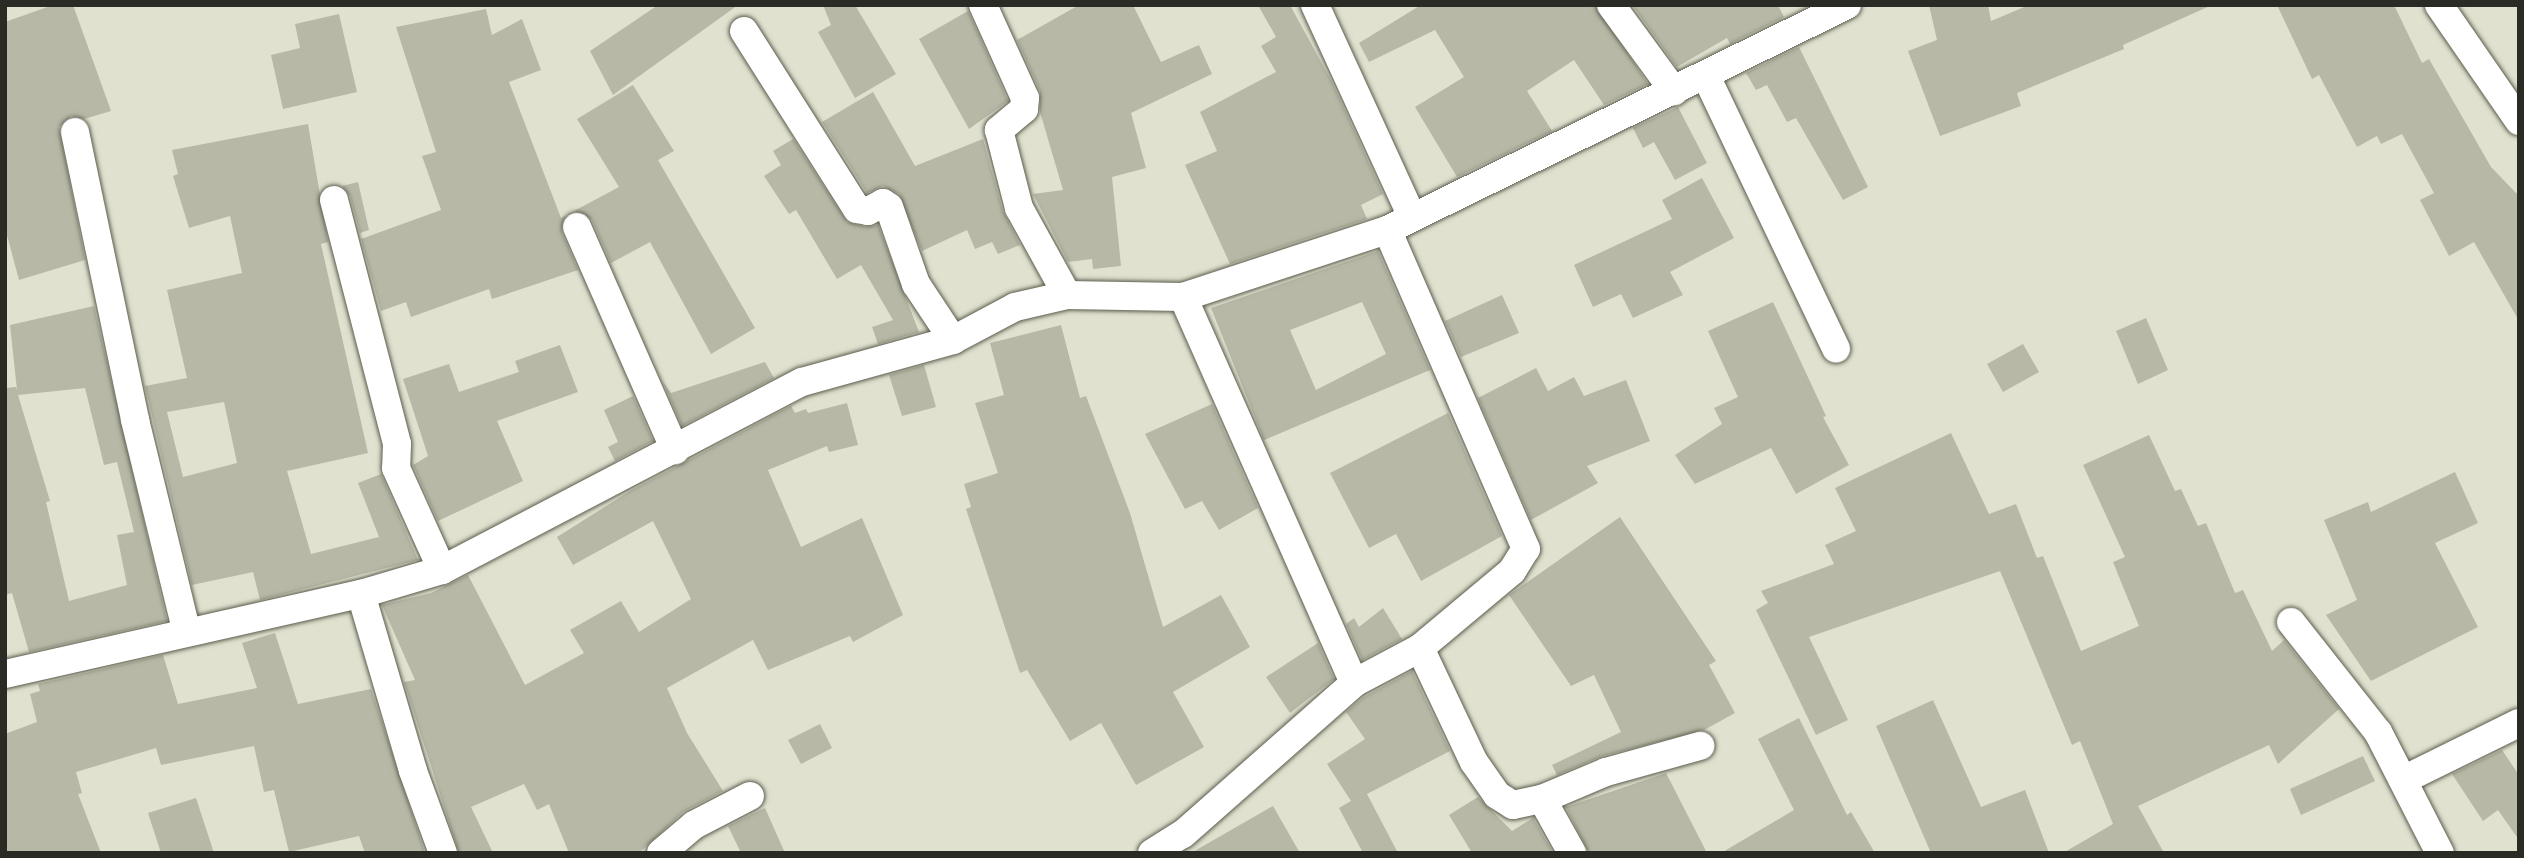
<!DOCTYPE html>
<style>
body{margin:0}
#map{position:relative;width:2524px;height:858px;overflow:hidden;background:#e0e1cf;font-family:"Source Sans 3",sans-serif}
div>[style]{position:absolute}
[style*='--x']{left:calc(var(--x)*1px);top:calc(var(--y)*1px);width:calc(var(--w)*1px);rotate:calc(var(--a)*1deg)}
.building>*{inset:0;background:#b8b8a7}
.roads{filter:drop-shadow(0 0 2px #5c5c4d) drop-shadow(0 0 2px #5c5c4d)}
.street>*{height:28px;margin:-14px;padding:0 14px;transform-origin:14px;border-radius:14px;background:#fff}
span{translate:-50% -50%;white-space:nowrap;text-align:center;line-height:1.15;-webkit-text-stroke:5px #e0e1cf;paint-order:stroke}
.frame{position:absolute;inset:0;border:7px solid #2b2b25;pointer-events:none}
</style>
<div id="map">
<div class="building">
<div style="clip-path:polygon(53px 5px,73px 5px,111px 111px,84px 119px,71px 116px,59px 127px,85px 260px,19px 280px,5px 228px,5px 22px)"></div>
<div style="clip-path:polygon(658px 5px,738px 5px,613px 95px,590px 51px)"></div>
<div style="clip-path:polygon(823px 5px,855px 5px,896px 74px,855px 98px,818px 32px,831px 25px)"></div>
<div style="clip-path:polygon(1079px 5px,1133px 5px,1161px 62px,1199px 45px,1212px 74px,1131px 113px,1146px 168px,1112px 177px,1121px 266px,1093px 269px,1092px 259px,1068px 262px,1033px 194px,1063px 190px,1040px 112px,1040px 91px,1017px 40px)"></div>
<div style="clip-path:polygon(1258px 5px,1290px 5px,1332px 82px,1383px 194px,1361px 205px,1367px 219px,1230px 264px,1185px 165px,1217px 151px,1200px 112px,1276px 72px,1261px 46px,1276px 37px)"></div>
<div style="clip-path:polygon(1421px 5px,1595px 5px,1648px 84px,1604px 105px,1574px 60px,1527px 91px,1552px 131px,1457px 177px,1415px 107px,1464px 77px,1435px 30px,1369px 62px,1359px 43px)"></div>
<div style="clip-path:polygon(1632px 5px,1778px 5px,1784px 17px,1730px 44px,1727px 38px,1677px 67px)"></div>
<div style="clip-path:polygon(1929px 5px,1988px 5px,1991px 21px,2029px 5px,2212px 5px,2123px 45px,2124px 49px,2017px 93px,2021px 106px,1940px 136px,1908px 51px,1937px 40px)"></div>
<div style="clip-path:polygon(2277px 5px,2394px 5px,2422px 63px,2429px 59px,2491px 167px,2519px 196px,2519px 321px,2474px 242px,2449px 256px,2420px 200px,2434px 193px,2402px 134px,2381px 144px,2377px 136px,2357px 147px,2319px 75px,2312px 79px)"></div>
<div style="clip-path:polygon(486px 9px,492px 35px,522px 19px,541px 70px,509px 82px,561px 218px,565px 216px,562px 233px,578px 270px,492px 299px,489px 289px,411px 317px,406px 302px,381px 311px,361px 239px,441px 210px,422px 156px,436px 152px,396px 27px)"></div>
<div style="clip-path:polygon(968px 11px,1008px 101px,969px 129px,919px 39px)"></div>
<div style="clip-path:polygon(339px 14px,357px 92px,283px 109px,271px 55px,300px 48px,295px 24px)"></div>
<div style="clip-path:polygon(1799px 47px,1868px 187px,1843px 200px,1796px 118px,1787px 122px,1767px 85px,1756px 90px,1746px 73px)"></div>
<div style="clip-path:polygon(633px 85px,674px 151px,658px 160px,755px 328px,711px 354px,650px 242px,611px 263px,592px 220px,574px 211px,619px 187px,577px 119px)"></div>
<div style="clip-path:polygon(873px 92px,915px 166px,983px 139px,1003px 212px,1020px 245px,998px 254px,992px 242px,975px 249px,967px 230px,922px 251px,899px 194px,883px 186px,867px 193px,822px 122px)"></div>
<div style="clip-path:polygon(1678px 107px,1707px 163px,1675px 180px,1654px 142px,1643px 148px,1633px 128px)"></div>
<div style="clip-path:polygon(evenodd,308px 124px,328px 242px,321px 244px,368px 453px,287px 471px,311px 554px,379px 537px,358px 483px,381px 474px,418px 560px,260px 600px,253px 572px,192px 585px,145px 386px,187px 378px,167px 290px,242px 273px,230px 216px,189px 228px,173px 176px,178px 174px,172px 150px,308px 124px,224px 402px,237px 463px,183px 477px,167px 412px,224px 402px)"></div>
<div style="clip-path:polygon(793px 139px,847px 222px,865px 227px,878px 225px,919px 332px,878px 344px,872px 327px,893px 320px,861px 265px,837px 279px,796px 210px,789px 214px,764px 176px,781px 165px,773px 151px)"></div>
<div style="clip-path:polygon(1702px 178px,1734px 238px,1670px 272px,1683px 295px,1633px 318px,1621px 294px,1593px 307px,1574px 265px,1672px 219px,1662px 200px)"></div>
<div style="clip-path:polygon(358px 182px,369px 230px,360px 233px,350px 196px,342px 186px)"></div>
<div style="clip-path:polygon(evenodd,1378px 251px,1430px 370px,1264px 440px,1211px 308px,1378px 251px,1362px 302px,1386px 354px,1316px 390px,1290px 330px,1362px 302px)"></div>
<div style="clip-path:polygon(1502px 295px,1519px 333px,1461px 357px,1445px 321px)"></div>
<div style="clip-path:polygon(1773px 302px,1826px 416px,1823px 417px,1849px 465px,1796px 494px,1771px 448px,1695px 484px,1675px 455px,1722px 424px,1714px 408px,1738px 397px,1708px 331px)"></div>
<div style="clip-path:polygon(evenodd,94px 306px,167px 621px,29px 652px,12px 593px,5px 595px,5px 388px,16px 387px,17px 390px,10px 325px,94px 306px,85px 388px,104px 465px,117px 462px,134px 532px,117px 535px,127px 585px,69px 601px,46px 502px,50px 501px,18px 395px,85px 388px)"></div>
<div style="clip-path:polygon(2146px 318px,2168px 370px,2138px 384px,2116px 331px)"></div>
<div style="clip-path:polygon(1061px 325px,1080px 398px,1086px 396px,1130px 513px,1163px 627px,1221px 595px,1250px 647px,1173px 692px,1204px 747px,1136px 785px,1101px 723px,1070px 741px,1027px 670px,1020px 673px,966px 509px,971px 507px,964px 484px,998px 473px,975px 403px,1004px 395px,990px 343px)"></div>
<div style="clip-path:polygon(2023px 344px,2039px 372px,2003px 392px,1987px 364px)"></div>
<div style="clip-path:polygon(560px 345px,578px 392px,497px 421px,523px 481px,438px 521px,413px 465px,428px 456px,403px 379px,449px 364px,459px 392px,519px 372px,515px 361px)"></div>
<div style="clip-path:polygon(765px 362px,774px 378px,682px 426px,663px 382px,671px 393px)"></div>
<div style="clip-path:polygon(924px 365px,936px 407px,902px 416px,889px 375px)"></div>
<div style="clip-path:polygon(1536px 368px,1548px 391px,1574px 377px,1584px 396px,1626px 380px,1650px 441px,1587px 466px,1598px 483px,1531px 520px,1478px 398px)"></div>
<div style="clip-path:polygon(633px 396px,653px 441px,615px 461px,608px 447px,618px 442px,604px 410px)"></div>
<div style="clip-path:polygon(847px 403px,858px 445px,829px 452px,827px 446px,768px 470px,801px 547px,862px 518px,903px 615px,853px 642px,850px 636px,768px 670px,753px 640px,667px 688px,687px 733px,723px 791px,683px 812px,639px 853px,569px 853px,549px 804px,537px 810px,524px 784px,471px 807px,493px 853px,459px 853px,404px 682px,415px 680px,382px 605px,431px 593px,468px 575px,525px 685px,584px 653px,570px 630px,621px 601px,639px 632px,691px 599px,653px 521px,573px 565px,557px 537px,630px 491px,791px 406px,795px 413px,806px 409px,808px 413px)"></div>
<div style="clip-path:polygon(1212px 404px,1258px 508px,1219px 530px,1202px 501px,1185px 509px,1145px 434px)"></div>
<div style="clip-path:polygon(1448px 413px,1502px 536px,1421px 581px,1396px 534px,1369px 548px,1330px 473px)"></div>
<div style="clip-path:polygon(1951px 433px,1989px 514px,2016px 504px,2037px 558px,2043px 556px,2081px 651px,2139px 626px,2113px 562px,2125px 557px,2083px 465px,2149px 435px,2175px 491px,2181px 489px,2198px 526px,2206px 523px,2235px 593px,2243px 590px,2272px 651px,2284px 640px,2339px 709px,2278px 764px,2269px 745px,2138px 806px,2164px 853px,2063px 853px,2113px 824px,2080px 741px,2072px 745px,2000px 571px,1809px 637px,1848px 720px,1816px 735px,1756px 610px,1768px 603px,1761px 591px,1834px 564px,1825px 545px,1856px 531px,1835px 488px)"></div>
<div style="clip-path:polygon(2455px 472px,2478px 523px,2435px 543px,2478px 627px,2371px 681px,2326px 615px,2357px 600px,2324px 520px,2368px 502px,2371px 512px)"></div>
<div style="clip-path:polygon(1620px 517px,1716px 661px,1709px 665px,1735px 713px,1704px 730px,1602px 756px,1557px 775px,1552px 765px,1621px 732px,1594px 675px,1571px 686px,1509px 595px)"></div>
<div style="clip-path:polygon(1383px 608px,1402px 639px,1362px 660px,1346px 624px,1354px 618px,1359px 627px)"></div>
<div style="clip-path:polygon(275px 633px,298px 704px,371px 689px,425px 853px,365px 853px,359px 836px,289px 852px,274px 790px,264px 792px,254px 746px,161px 765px,156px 748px,76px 772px,82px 793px,78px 794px,101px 853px,5px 853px,5px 734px,37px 722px,30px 694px,40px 691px,38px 684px,163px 655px,178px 704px,257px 688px,242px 643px)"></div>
<div style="clip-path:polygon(1318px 643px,1334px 679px,1290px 713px,1266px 677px)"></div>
<div style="clip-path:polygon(1412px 671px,1450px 751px,1367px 794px,1398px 853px,1363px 853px,1339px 808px,1351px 801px,1327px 764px,1365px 739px,1346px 712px,1364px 697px)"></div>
<div style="clip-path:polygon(1933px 700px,1981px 807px,2025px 790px,2049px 853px,1931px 853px,1876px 726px)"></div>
<div style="clip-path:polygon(1799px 718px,1847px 815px,1851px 812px,1875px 853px,1721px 853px,1794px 810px,1758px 739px)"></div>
<div style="clip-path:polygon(820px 724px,832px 748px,801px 764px,788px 740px)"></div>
<div style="clip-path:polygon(2502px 750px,2519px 775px,2519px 840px,2498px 810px,2483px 821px,2452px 774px)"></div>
<div style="clip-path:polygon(2363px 756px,2375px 781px,2301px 815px,2290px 789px)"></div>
<div style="clip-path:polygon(1666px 773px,1707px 853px,1589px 853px,1566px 807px)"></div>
<div style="clip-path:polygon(1478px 797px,1512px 831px,1533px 818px,1553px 853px,1472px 853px,1449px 815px)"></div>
<div style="clip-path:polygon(196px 798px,214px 853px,161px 853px,148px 813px)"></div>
<div style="clip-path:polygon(1273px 806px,1300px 853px,1191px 853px)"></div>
<div style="clip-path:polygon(765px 808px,785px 853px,741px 853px,728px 826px)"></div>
</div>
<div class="roads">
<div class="street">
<div style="--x:983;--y:5;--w:102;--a:65.7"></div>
<div style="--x:1025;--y:98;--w:11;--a:95"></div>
<div style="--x:1024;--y:109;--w:33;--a:140"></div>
<div style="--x:999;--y:130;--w:81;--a:75.6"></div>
<div style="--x:1019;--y:208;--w:99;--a:61.1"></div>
<div style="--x:1315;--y:5;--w:231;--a:65.4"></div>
<div style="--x:1611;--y:5;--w:107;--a:53.8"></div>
<div style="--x:2439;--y:5;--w:141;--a:55.4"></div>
<div style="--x:744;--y:31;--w:211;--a:57.6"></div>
<div style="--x:857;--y:209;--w:11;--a:10"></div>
<div style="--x:868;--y:211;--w:17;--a:-28"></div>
<div style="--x:883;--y:203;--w:7;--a:34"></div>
<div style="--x:889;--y:207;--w:82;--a:70.7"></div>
<div style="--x:916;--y:284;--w:67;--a:56.5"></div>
<div style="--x:1706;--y:76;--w:302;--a:64.5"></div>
<div style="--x:75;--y:132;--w:294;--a:78.2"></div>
<div style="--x:135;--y:420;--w:216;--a:76.3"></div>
<div style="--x:334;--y:200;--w:252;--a:75.5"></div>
<div style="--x:397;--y:444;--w:24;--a:92"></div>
<div style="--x:396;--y:468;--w:112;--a:65.7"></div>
<div style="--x:577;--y:227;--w:244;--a:66.3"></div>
<div style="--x:1183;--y:297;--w:422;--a:66.1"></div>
<div style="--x:361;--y:594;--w:184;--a:73.6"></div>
<div style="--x:413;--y:771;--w:87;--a:69.9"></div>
<div style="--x:2291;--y:622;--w:140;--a:51.7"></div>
<div style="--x:2378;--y:732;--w:136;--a:62.9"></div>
<div style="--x:1420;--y:648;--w:126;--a:64.7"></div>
<div style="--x:1474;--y:762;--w:40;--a:55.1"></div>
<div style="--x:1497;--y:795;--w:19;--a:32"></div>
<div style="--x:1513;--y:805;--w:30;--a:-12"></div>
<div style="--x:1542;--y:799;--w:69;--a:-22.9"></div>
<div style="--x:1606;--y:772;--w:98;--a:-15.5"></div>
<div style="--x:5;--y:674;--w:365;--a:-12.7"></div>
<div style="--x:361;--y:594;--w:84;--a:-16.5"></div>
<div style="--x:442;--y:570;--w:406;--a:-27.6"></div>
<div style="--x:802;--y:382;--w:157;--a:-15.5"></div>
<div style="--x:953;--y:340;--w:70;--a:-28"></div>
<div style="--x:1015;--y:307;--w:53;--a:-13"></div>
<div style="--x:1067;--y:295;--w:116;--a:1"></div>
<div style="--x:1183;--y:297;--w:215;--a:-18.2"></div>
<div style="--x:1387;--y:230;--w:512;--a:-26.06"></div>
<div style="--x:2405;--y:779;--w:127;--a:-26.2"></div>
<div style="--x:1542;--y:799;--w:62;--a:60.9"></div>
<div style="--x:661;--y:853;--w:43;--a:-40.3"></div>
<div style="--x:694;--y:825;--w:63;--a:-27.4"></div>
<div style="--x:1152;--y:853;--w:36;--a:-32"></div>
<div style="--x:1183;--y:834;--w:228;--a:-41.4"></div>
<div style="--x:1354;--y:683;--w:75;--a:-27.9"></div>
<div style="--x:1420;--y:648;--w:120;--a:-39.9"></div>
<div style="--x:1512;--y:571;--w:26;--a:-58"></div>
<div style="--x:1526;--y:549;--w:348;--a:-113.5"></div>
</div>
</div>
<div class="frame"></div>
</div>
